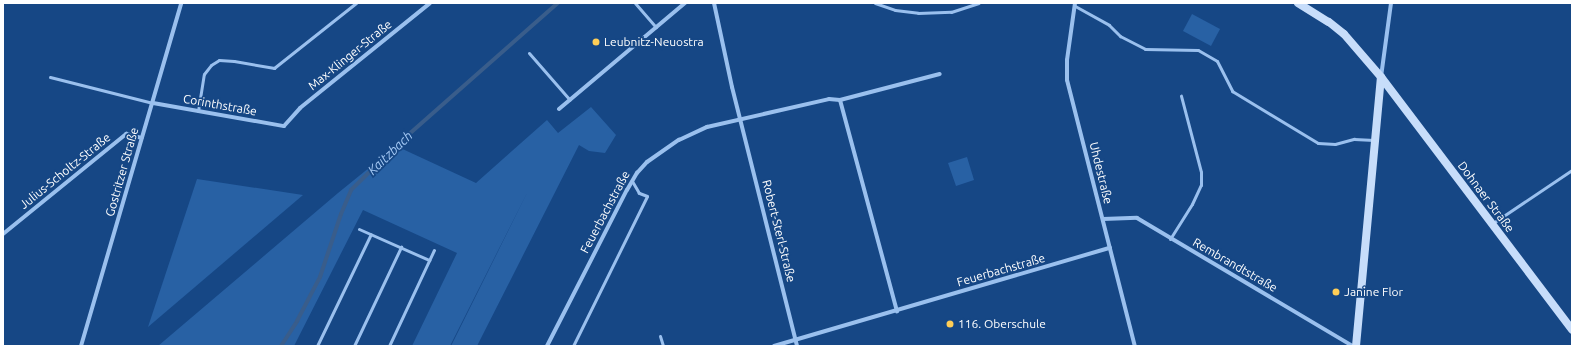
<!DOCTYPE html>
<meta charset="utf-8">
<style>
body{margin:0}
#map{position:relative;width:1575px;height:349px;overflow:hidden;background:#164785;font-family:Ubuntu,sans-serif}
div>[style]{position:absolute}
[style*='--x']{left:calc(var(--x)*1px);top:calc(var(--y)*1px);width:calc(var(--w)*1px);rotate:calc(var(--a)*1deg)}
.green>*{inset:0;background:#2861a4}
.stream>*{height:4px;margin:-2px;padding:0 2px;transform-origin:2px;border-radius:2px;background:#395d8b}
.lane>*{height:3px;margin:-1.5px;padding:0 1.5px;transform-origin:1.5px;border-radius:1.5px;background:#9ac0ee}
.street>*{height:4px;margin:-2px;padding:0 2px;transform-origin:2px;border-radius:2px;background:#9ac0ee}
.secondary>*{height:8px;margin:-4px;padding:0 4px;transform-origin:4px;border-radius:4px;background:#c7ddfa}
.dots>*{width:11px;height:11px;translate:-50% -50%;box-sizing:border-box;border:2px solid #164785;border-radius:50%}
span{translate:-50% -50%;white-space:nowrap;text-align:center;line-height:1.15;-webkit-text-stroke:3.5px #164785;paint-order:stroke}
.poi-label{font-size:12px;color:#fff}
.left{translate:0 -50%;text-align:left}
.street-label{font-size:12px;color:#fff}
.water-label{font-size:13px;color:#a6caf5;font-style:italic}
.frame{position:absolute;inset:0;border:4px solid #fff;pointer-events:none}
</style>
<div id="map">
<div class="green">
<div style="clip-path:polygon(1192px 14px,1220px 29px,1211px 46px,1183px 31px)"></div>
<div style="clip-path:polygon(591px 107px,616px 135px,605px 153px,589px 151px,579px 145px,477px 346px,451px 346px,527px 193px,450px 346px,412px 346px,457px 253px,363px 210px,294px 346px,158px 346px,338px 193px,396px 146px,476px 183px,547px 120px,558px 133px)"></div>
<div style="clip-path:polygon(967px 157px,974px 180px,956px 186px,948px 163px)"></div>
<div style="clip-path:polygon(197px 179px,303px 195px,148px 327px)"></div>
</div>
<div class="stream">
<div style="--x:281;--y:346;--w:30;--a:-57"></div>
<div style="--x:297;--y:321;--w:50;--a:-62.4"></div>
<div style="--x:320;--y:277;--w:66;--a:-71.6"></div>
<div style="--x:341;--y:214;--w:26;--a:-67"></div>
<div style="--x:351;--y:190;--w:67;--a:-44.4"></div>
<div style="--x:399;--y:143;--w:212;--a:-41.4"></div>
</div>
<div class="lane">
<div style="--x:635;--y:3;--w:32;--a:49"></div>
<div style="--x:875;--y:3;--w:21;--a:19"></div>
<div style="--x:895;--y:10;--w:23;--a:7"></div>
<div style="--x:918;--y:13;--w:33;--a:-2"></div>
<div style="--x:951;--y:12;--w:29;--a:-18"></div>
<div style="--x:1075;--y:6;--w:39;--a:29"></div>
<div style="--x:1109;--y:25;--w:16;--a:45"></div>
<div style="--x:1120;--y:36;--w:28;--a:27"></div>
<div style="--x:1145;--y:49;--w:53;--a:1.1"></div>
<div style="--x:1198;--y:50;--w:22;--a:30"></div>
<div style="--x:1217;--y:61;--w:34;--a:63"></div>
<div style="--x:1232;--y:91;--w:100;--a:31.2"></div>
<div style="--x:1318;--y:143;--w:17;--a:3"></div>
<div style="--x:1335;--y:144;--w:20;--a:-15"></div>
<div style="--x:1354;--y:139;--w:20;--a:3"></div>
<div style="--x:529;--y:53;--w:62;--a:48.9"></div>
<div style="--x:50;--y:77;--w:106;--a:14.2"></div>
<div style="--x:198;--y:111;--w:37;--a:-81"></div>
<div style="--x:204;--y:74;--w:11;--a:-52"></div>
<div style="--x:211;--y:65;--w:9;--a:-32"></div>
<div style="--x:219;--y:60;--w:15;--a:4"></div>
<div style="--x:234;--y:61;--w:41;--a:9.9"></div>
<div style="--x:274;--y:68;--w:105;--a:-38.4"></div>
<div style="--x:1493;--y:223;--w:95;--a:-33.9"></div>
<div style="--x:359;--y:229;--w:77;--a:23.9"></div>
<div style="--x:1170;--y:239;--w:41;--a:-57.8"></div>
<div style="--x:1192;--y:204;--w:21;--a:-65"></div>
<div style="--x:1201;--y:185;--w:13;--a:-90"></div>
<div style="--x:1201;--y:172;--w:79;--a:-104.7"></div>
<div style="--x:660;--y:336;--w:10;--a:73"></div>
<div style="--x:317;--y:346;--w:124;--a:-64.3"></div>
<div style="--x:354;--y:346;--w:110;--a:-64.6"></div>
<div style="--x:389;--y:346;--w:106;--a:-64.9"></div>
<div style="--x:573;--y:346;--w:167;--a:-63.7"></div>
<div style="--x:647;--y:196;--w:9;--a:-159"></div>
<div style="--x:639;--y:193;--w:14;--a:-120"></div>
</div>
<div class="street">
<div style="--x:714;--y:3;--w:86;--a:77.9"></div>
<div style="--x:732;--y:87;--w:267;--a:75.9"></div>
<div style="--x:1075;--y:3;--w:58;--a:98"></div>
<div style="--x:1067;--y:60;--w:20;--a:90"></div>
<div style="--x:1067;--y:80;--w:275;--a:75.7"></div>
<div style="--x:1381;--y:77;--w:75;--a:-82.3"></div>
<div style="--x:840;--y:100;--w:219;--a:74.9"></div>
<div style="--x:153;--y:103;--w:133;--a:10"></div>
<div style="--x:284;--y:126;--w:24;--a:-48"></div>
<div style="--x:300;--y:108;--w:167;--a:-38.9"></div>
<div style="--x:559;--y:109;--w:165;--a:-40.1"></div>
<div style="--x:1103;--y:219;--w:34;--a:-2"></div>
<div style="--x:1137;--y:218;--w:251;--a:30.7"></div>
<div style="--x:3;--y:234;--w:159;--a:-39.1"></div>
<div style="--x:126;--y:134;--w:16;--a:14"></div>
<div style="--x:81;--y:346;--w:357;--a:-73.7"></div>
<div style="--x:547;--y:346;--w:175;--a:-62.9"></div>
<div style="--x:627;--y:190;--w:20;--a:-60"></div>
<div style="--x:637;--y:173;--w:15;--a:-48"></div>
<div style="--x:647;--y:162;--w:39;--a:-35"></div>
<div style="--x:679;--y:140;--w:31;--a:-25"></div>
<div style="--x:707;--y:127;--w:125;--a:-12.9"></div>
<div style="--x:829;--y:99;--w:11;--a:5"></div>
<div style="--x:840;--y:100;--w:103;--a:-14.6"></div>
<div style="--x:774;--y:346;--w:350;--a:-16.3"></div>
</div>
<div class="secondary">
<div style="--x:1298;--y:3;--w:36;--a:32"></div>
<div style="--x:1329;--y:22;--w:19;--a:39"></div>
<div style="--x:1344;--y:34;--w:57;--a:49.3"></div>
<div style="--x:1381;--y:77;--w:317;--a:52.9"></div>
<div style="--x:1356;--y:346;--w:270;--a:-84.7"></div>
</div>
<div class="dots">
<div style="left:596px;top:42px;background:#ffce57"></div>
<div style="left:1336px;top:292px;background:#ffce57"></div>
<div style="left:950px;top:324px;background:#ffce57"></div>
</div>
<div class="poi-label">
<span class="left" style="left:604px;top:42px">Leubnitz-Neuostra</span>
<span class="left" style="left:1344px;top:292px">Janine Flor</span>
<span class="left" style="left:958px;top:324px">116. Oberschule</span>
</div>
<div class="street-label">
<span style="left:350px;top:55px;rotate:-39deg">Max-Klinger-Straße</span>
<span style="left:220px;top:105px;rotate:10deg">Corinthstraße</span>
<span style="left:65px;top:171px;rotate:-39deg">Julius-Scholtz-Straße</span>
<span style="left:122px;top:172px;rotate:-74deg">Gostritzer Straße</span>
<span style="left:1101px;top:173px;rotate:76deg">Uhdestraße</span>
<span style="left:1486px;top:197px;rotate:53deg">Dohnaer Straße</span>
<span style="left:605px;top:212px;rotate:-62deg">Feuerbachstraße</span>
<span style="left:779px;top:231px;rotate:76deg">Robert-Sterl-Straße</span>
<span style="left:1235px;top:265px;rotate:30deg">Rembrandtstraße</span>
<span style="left:1001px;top:270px;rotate:-16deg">Feuerbachstraße</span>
</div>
<div class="water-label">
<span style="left:390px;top:153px;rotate:-44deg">Kaitzbach</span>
</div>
<div class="frame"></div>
</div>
